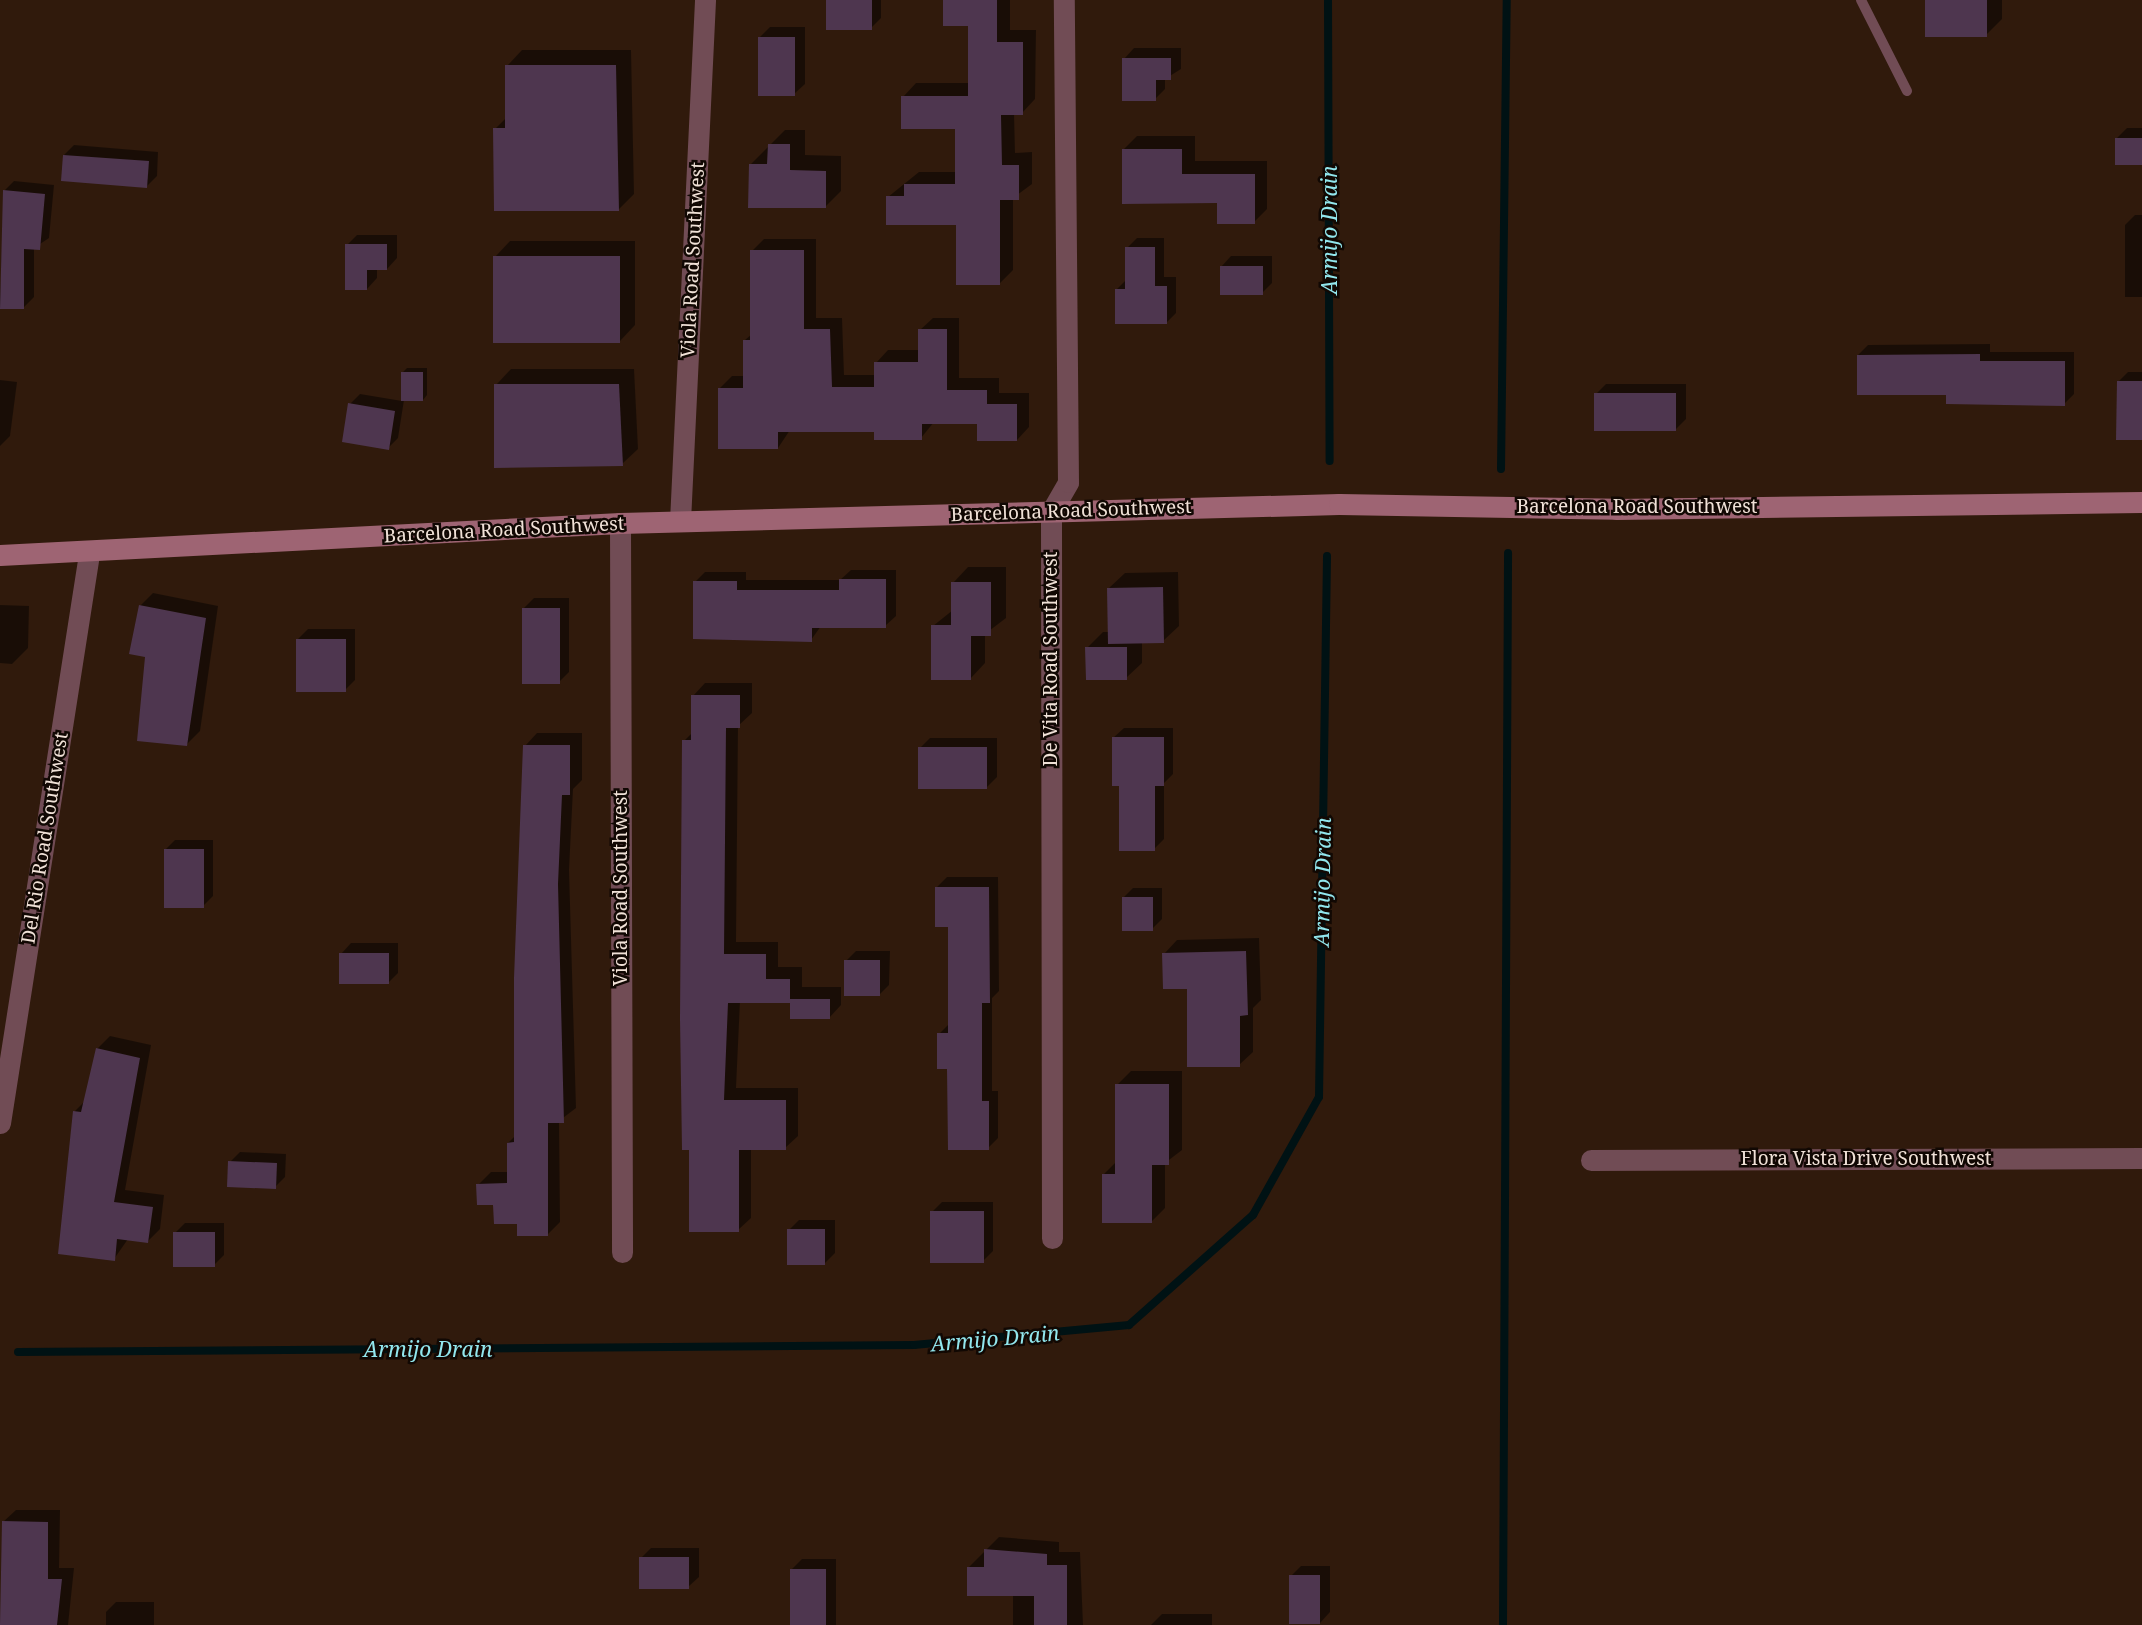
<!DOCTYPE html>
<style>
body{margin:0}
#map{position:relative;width:2142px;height:1625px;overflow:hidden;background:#301a0c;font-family:"Noto Serif",serif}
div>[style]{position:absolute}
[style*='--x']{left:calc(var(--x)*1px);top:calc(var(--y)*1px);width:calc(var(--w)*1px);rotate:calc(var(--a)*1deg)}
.shadow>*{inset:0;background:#0007}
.stream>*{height:8px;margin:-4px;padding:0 4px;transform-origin:4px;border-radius:4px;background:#001214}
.building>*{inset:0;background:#4e364f}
.lane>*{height:10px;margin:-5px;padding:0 5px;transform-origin:5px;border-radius:5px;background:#714c55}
.street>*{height:21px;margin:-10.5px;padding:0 10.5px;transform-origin:10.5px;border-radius:10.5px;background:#714c55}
.secondary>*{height:21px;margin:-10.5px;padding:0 10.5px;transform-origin:10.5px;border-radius:10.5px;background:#9e6473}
span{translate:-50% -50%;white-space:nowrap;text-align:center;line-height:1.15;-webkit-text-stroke:5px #110803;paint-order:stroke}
.street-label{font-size:19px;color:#f0e1d7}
.water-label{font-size:21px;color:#92e7ee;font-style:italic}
</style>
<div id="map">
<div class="shadow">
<div style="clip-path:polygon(828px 0,881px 0,881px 18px,871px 28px)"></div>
<div style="clip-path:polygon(945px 0,1010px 0,1010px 30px,1036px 30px,1035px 99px,1022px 113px,1014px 113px,1015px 153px,1032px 152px,1032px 184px,1013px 198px,1013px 270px,999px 284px,957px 223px,888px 197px,919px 172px,957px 172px,957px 128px,903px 97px,916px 83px,970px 83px,970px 24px)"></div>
<div style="clip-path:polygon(1927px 0,2002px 0,2002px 19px,1986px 35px)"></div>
<div style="clip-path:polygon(770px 27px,805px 27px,805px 84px,794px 94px,760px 37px)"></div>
<div style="clip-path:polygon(1134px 48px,1181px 48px,1181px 69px,1165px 79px,1165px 89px,1155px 99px,1124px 59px)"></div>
<div style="clip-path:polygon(522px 50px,631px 50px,634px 194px,619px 209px,495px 129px,507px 117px,507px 66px)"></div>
<div style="clip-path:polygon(2127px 128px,2142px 128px,2142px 164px,2116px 139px)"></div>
<div style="clip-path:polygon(785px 130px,805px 130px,805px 155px,841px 156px,841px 191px,825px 207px,751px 164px)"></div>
<div style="clip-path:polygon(1137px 136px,1195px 136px,1195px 161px,1267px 161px,1267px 209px,1254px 222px,1123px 150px)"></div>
<div style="clip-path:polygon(74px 145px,158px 152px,157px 176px,147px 186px,64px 155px)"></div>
<div style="clip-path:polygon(14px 181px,54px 185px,49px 238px,34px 248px,34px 297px,24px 307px,0 307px,4px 191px)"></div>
<div style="clip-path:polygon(2135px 215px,2142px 215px,2142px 297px,2125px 297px,2125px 225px)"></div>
<div style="clip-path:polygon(357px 235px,397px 235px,397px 258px,387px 269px,377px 269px,377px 278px,367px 289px,347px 245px)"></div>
<div style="clip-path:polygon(1137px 238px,1164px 238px,1164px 277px,1176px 277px,1176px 313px,1166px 323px,1116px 290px,1127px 279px,1127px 248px)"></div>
<div style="clip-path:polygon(764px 239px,816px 239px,816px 318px,842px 318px,844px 375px,876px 375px,876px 363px,888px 350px,920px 350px,920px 330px,933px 318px,959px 318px,959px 378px,999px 378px,999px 393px,1029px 393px,1029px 427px,1017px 440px,979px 422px,934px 422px,921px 438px,876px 430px,790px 430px,778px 448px,719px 389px,732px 376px,745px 376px,745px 340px,752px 334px,752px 251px)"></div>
<div style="clip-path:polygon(510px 241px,635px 241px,635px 325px,620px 341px,495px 257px)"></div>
<div style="clip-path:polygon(1231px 256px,1272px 256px,1272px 283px,1262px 293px,1221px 267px)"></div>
<div style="clip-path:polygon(1990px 344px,1990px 352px,2074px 352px,2074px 394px,2064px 404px,1947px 393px,1858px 355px,1868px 345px)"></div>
<div style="clip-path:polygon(407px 368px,427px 368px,427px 395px,423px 400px,404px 400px,398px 438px,388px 448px,350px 404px,360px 394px,402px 401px,402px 373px)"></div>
<div style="clip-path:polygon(511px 369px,634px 369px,638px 449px,622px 464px,496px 385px)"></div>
<div style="clip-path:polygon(2128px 372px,2142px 372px,2142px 438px,2118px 382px)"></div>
<div style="clip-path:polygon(0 380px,17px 382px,10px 436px,0 446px)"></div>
<div style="clip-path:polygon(1606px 384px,1686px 384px,1686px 419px,1676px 429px,1596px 394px)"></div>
<div style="clip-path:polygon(968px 567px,1006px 567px,1006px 618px,985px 634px,985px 663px,970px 679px,933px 626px,953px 610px,953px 583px)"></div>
<div style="clip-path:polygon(851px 570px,896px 570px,896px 616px,885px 626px,821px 626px,811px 640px,695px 582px,705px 572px,746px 572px,746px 580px,840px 580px)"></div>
<div style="clip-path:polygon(1178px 572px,1179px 626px,1163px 641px,1142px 642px,1142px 663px,1126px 678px,1087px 648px,1103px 632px,1110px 632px,1109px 588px,1125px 573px)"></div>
<div style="clip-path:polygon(153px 593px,218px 606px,200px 731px,187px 744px,147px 656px,140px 606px)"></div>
<div style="clip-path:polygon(534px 598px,569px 598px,569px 672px,559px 682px,524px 608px)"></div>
<div style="clip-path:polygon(0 605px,29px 606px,28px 648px,12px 664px,0 663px)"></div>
<div style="clip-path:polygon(308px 629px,355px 629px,355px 680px,345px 690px,298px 639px)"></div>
<div style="clip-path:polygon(705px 683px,752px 683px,752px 713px,738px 726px,736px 942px,778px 942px,778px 967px,802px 967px,802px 987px,841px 987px,841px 1005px,829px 1018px,792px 1001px,740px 1001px,736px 1088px,798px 1088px,798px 1136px,785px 1148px,751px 1148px,751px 1218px,738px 1230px,684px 741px,693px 732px,693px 696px)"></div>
<div style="clip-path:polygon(1124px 728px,1173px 728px,1173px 774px,1164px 783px,1164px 839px,1154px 849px,1121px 784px,1113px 738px)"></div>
<div style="clip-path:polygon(537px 733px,582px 733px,582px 780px,573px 789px,569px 870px,576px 1108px,559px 1121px,560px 1222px,548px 1234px,519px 1222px,478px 1185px,491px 1172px,509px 1172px,508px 1143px,515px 1136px,525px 746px)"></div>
<div style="clip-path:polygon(930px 738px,997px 738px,997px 777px,987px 787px,920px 748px)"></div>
<div style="clip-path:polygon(175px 840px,213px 840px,213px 896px,203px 906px,165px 850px)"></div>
<div style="clip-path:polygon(947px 877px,998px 877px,999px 991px,992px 998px,992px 1091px,998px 1091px,998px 1138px,988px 1148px,949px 1068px,939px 1034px,950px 1023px,950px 925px,937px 887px)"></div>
<div style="clip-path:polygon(1133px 888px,1162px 888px,1162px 919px,1152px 929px,1123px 898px)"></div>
<div style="clip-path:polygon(1259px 938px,1261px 1000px,1253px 1008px,1253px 1052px,1239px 1065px,1164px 954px,1177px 940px)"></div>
<div style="clip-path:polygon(351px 943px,398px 943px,398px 973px,388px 983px,341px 954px)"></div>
<div style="clip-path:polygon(856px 951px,890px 951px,889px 985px,879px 995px,846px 961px)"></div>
<div style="clip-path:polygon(110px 1036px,151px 1045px,125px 1190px,164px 1195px,160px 1229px,148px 1241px,128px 1239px,114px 1259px,75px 1111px,85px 1101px,97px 1049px)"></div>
<div style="clip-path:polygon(1131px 1071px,1182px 1071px,1182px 1150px,1165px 1163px,1165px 1208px,1151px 1222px,1104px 1174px,1117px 1161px,1117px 1085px)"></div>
<div style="clip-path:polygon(240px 1152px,286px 1154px,285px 1177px,275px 1187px,230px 1162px)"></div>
<div style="clip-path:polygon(942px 1202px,993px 1202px,993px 1251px,983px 1261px,932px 1212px)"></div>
<div style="clip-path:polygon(799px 1220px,835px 1220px,835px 1253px,825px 1263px,789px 1230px)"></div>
<div style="clip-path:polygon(185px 1223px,224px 1223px,224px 1255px,214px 1265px,175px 1233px)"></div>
<div style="clip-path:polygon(16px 1510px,60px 1510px,59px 1568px,74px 1568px,68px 1625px,2px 1625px,3px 1522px)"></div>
<div style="clip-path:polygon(999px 1537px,1059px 1542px,1059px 1552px,1080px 1552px,1083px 1625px,1013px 1625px,1013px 1595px,968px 1568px)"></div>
<div style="clip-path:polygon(651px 1548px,699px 1548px,699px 1577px,688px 1587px,641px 1558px)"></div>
<div style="clip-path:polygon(802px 1559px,836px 1559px,836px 1625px,792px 1625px,792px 1569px)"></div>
<div style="clip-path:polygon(1301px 1566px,1330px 1566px,1330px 1612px,1320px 1623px,1291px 1576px)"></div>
<div style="clip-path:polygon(116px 1602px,154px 1602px,154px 1625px,106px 1625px,106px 1612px)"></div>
<div style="clip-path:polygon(1162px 1614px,1212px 1614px,1212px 1625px,1151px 1625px)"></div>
</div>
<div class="stream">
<div style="--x:1328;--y:0;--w:461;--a:89.8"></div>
<div style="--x:1501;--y:469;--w:469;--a:-89.3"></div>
<div style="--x:18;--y:1352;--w:896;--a:-0.45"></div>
<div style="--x:914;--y:1345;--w:216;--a:-5.3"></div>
<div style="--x:1129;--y:1325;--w:166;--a:-41.6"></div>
<div style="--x:1253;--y:1215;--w:135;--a:-60.8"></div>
<div style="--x:1319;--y:1097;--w:541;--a:-89.15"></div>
<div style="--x:1503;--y:1625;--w:1072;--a:-89.73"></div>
</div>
<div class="building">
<div style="clip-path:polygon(826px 0,872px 0,872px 30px,826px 30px)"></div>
<div style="clip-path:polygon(943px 0,997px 0,997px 42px,1023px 42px,1023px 115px,1001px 115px,1002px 165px,1019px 165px,1019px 200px,1000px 200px,1000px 285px,956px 285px,956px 225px,886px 225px,886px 196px,904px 196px,904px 184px,955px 184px,955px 129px,901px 129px,901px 96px,968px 96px,968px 26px,943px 26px)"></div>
<div style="clip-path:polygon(1925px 0,1987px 0,1987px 37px,1925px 37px)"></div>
<div style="clip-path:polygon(758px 37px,795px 37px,795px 96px,758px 96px)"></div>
<div style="clip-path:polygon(1122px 58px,1171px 58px,1171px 80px,1156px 80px,1156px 101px,1122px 101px)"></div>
<div style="clip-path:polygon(505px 65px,616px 65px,619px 211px,494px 211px,493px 128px,505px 128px)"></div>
<div style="clip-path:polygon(2115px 138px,2142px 138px,2142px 165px,2115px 165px)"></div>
<div style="clip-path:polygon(768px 144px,790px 144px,790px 170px,826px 171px,826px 208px,748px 208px,749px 164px,767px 164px)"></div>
<div style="clip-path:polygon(1122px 149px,1182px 149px,1182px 174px,1255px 174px,1255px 224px,1217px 224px,1217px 203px,1122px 204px)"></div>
<div style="clip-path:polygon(63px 155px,149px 161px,147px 188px,61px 181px)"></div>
<div style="clip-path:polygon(3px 190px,45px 194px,40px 250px,24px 249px,24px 309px,0 309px)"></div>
<div style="clip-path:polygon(345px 244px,387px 244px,387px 270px,367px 270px,367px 290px,345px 290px)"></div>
<div style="clip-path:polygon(1125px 247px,1155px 247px,1155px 286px,1167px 286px,1167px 324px,1115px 324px,1115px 289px,1125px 289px)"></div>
<div style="clip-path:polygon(750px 250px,804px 250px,804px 329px,830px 329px,832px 387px,874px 387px,874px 362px,918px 362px,918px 329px,947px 329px,947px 390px,987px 390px,987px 404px,1017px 404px,1017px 441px,977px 441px,977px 424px,922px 424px,922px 440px,874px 440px,874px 432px,778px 432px,778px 449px,718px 449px,718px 388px,743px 388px,743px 340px,750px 340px)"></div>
<div style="clip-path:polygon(493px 256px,620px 256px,620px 343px,493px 343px)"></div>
<div style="clip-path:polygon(1220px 266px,1263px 266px,1263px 295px,1220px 295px)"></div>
<div style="clip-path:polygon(1980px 354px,1980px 361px,2065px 361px,2065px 406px,1946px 404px,1946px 395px,1857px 395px,1857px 355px)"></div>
<div style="clip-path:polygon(401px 372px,423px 372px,423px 401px,401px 401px)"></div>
<div style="clip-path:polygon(2117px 381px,2142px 381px,2142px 440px,2116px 440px)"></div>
<div style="clip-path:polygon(494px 384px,619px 384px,623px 466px,494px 468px)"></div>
<div style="clip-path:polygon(1594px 393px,1676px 393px,1676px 431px,1594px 431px)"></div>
<div style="clip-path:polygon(348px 403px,395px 411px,389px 450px,342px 442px)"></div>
<div style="clip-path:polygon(839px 579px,886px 579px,886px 628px,812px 628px,812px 642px,693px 639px,693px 581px,737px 581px,737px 590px,839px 590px)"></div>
<div style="clip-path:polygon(951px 582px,991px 582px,991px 636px,971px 636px,971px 680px,931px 680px,931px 625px,951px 625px)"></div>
<div style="clip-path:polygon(1163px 587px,1164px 643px,1108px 644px,1107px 588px)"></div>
<div style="clip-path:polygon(139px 605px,206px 618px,187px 746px,137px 741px,145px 657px,129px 654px)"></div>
<div style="clip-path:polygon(522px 608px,560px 608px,560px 684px,522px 684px)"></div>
<div style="clip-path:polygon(296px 639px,346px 639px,346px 692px,296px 692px)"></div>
<div style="clip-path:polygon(1085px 647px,1127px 647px,1127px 680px,1086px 680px)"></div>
<div style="clip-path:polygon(691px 695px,740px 695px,740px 728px,726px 728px,724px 954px,766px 954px,766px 979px,790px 979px,790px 999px,830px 999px,830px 1019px,790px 1019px,790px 1003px,728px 1003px,724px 1100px,786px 1100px,786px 1150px,739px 1150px,739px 1232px,689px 1232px,689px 1150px,682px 1150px,680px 1019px,682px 740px,691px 740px)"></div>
<div style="clip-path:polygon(1112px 737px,1164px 737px,1164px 786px,1155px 786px,1155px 851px,1119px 851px,1119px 786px,1112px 786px)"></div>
<div style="clip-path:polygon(523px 745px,570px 745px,570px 795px,562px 795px,558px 884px,564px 1123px,548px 1123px,548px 1236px,517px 1236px,517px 1224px,494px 1224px,493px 1205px,477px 1205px,476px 1184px,507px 1183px,507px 1143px,514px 1142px,514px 978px)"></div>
<div style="clip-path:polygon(918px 747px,987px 747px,987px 789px,918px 789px)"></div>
<div style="clip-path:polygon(164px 849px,204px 849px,204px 908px,164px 908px)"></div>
<div style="clip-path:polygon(935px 887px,989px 887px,990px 1003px,982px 1003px,982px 1101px,989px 1101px,989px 1150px,948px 1150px,947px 1069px,937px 1069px,937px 1033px,948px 1033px,948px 927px,935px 927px)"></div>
<div style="clip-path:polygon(1122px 897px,1153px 897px,1153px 931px,1122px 931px)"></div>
<div style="clip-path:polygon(1246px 951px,1248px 1015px,1240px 1016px,1240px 1067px,1187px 1067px,1187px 989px,1163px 989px,1162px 953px)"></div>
<div style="clip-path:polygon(339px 953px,389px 953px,389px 984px,339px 984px)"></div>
<div style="clip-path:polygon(844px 960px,880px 960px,880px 996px,844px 996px)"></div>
<div style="clip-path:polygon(96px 1048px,140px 1058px,114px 1202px,153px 1207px,148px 1243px,117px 1239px,115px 1261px,58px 1254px,73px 1111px,81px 1112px)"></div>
<div style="clip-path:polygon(1115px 1084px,1169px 1084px,1169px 1165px,1152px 1165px,1152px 1223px,1102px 1223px,1102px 1174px,1115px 1174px)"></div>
<div style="clip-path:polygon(228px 1161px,277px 1163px,276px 1189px,227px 1187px)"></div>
<div style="clip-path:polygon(930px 1211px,984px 1211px,984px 1263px,930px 1263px)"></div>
<div style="clip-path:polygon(787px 1229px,825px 1229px,825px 1265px,787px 1265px)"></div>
<div style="clip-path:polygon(173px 1232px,215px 1232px,215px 1267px,173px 1267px)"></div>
<div style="clip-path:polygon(2px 1521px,48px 1522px,48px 1579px,62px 1579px,57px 1625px,0 1625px)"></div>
<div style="clip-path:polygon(984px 1549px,1047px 1554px,1047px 1565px,1067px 1565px,1067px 1625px,1034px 1625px,1034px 1596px,967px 1596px,967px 1567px,984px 1567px)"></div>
<div style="clip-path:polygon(639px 1557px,689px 1557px,689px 1589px,639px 1589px)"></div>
<div style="clip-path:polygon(790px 1569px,826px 1569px,826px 1625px,790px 1625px)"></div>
<div style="clip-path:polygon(1289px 1575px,1320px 1575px,1320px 1624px,1289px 1624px)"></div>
</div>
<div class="lane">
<div style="--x:1861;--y:0;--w:102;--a:63.2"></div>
</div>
<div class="street">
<div style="--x:680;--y:521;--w:522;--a:-87.25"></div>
<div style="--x:620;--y:523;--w:729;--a:89.84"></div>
<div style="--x:0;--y:1123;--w:576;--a:-81.11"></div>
<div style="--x:1591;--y:1160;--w:551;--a:-0.21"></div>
<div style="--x:1052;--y:1238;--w:726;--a:-90.08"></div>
<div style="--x:1051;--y:512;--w:34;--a:-60"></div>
<div style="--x:1068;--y:482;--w:482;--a:-90.5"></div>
</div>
<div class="secondary">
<div style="--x:0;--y:555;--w:621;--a:-2.95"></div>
<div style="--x:620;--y:523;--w:719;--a:-1.51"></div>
<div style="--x:1339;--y:504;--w:277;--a:1"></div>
<div style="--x:1616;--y:509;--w:526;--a:-0.76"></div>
</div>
<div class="street-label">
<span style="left:693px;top:260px;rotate:-87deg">Viola Road Southwest</span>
<span style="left:1637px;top:507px">Barcelona Road Southwest</span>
<span style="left:1071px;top:511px;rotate:-2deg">Barcelona Road Southwest</span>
<span style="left:504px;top:530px;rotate:-3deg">Barcelona Road Southwest</span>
<span style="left:1051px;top:659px;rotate:-90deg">De Vita Road Southwest</span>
<span style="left:45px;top:838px;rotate:-81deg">Del Rio Road Southwest</span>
<span style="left:621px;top:888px;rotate:-90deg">Viola Road Southwest</span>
<span style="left:1866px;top:1159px">Flora Vista Drive Southwest</span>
</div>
<div class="water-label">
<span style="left:1329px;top:230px;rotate:-90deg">Armijo Drain</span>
<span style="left:1322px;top:882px;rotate:-89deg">Armijo Drain</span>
<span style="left:995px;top:1338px;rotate:-5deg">Armijo Drain</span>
<span style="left:428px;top:1349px">Armijo Drain</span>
</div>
</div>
